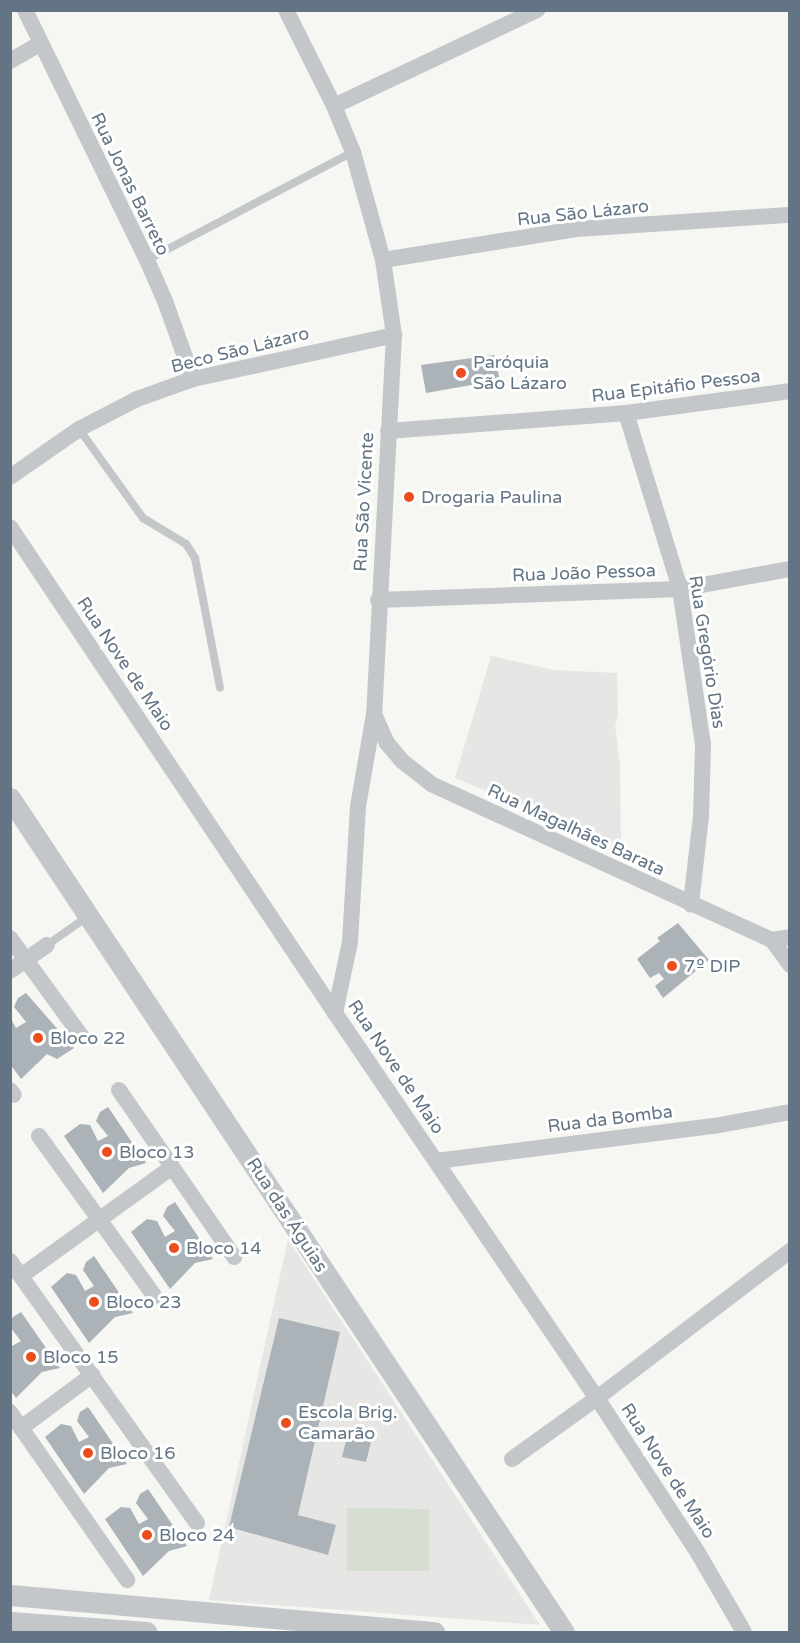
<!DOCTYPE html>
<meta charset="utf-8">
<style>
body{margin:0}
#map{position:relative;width:800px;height:1643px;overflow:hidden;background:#f6f6f2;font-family:"Varela Round",sans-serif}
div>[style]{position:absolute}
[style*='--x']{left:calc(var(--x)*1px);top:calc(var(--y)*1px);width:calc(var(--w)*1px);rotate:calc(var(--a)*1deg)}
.built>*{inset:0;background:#e6e7e5}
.green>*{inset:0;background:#d6ddd3}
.building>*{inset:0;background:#abb3b9}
.service>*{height:8px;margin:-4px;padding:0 4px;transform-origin:4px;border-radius:4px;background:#c3c7ca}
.minor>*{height:16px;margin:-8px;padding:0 8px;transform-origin:8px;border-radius:8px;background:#c3c7ca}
.tertiary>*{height:21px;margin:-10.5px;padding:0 10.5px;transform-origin:10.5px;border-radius:10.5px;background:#c3c7ca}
.dots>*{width:16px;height:16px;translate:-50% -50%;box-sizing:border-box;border:3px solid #fff;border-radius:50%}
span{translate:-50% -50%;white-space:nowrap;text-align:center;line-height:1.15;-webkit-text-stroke:6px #fff;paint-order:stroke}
.street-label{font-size:18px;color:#637585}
.poi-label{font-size:18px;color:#637585}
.left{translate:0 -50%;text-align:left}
.frame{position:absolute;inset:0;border:12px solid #637585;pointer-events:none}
</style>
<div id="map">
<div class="built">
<div style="clip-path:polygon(491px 656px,554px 670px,617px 673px,618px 715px,615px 726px,620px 763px,621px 847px,455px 778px)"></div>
<div style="clip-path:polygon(288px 1239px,540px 1625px,209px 1600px)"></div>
</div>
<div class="green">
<div style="clip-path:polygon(347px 1508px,429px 1509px,429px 1571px,347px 1571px)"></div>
</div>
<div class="building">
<div style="clip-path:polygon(494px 355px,500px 380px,426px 393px,421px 365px)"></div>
<div style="clip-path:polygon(678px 923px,709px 960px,663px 998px,655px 986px,664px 979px,659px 973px,650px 978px,637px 959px,660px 941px,657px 938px)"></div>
<div style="clip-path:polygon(26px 993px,74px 1048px,57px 1059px,47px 1054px,21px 1079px,10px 1064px,10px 1017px,16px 1028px,26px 1022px,14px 1007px,18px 998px)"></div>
<div style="clip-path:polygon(108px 1107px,146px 1163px,129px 1168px,103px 1193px,64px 1136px,80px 1124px,90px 1125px,98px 1141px,108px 1136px,96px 1121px,100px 1112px)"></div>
<div style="clip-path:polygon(175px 1202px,213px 1259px,195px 1263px,170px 1289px,131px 1232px,147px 1219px,157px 1221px,165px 1237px,175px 1231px,163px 1216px,167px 1207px)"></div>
<div style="clip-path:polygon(94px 1256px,133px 1313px,115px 1317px,89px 1343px,51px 1287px,67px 1273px,76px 1275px,85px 1291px,94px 1286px,83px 1270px,86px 1262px)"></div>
<div style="clip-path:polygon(21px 1312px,60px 1368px,42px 1372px,16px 1398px,10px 1390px,10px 1347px,21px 1341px,10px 1327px,10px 1322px,13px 1317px)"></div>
<div style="clip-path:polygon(279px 1318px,340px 1332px,298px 1515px,336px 1525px,328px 1555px,229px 1527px)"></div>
<div style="clip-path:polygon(88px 1407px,127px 1464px,109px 1468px,84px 1494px,45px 1437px,61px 1424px,71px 1426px,79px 1442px,89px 1437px,77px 1421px,80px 1412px)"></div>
<div style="clip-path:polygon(348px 1432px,372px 1438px,366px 1462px,342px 1457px)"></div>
<div style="clip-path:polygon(148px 1489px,187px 1546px,169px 1551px,143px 1576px,105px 1519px,121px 1507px,130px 1508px,139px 1524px,148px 1519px,136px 1503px,140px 1494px)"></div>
</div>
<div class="service">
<div style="--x:147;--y:260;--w:233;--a:-27.7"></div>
<div style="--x:79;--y:429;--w:110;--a:54.3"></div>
<div style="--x:143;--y:518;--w:50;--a:31.2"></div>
<div style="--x:186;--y:544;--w:17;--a:57"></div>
<div style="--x:195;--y:558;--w:132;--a:79.1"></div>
<div style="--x:47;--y:945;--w:49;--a:-35"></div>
</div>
<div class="minor">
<div style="--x:25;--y:10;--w:278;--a:64"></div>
<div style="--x:147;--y:260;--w:45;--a:66.3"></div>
<div style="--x:165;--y:301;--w:83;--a:70.3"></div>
<div style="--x:286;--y:10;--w:107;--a:63.4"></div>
<div style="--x:334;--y:106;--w:50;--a:67.6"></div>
<div style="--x:353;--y:152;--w:112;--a:74.5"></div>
<div style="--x:383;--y:260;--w:76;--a:81.7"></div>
<div style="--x:394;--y:335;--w:380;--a:93"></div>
<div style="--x:374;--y:714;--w:94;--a:99.8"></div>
<div style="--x:358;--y:807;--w:135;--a:93.4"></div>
<div style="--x:350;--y:942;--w:73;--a:101.9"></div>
<div style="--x:10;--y:61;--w:34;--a:-30"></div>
<div style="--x:334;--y:106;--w:225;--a:-25.3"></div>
<div style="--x:383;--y:260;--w:196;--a:-9.1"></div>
<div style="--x:577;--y:229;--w:213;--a:-3.8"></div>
<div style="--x:626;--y:413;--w:184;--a:72.9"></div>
<div style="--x:680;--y:589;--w:158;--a:81.6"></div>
<div style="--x:703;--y:745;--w:71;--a:91.6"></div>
<div style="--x:701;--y:816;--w:89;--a:96.5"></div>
<div style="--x:388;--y:431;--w:239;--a:-4.3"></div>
<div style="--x:626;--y:413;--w:165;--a:-7.6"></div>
<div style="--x:10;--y:477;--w:84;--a:-34.8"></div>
<div style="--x:79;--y:429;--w:65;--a:-27.3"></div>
<div style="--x:137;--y:399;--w:59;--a:-19.7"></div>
<div style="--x:193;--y:379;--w:206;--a:-12.3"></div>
<div style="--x:10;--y:527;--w:585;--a:56.23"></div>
<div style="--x:335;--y:1013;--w:466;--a:55.8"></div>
<div style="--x:597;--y:1398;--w:185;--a:56.9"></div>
<div style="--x:698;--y:1553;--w:91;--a:59.8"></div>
<div style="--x:378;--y:600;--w:302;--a:-2.1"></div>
<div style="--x:680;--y:589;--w:112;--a:-10.3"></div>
<div style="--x:374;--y:714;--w:32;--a:66"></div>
<div style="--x:387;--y:743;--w:23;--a:50"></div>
<div style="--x:402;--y:761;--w:37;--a:38"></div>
<div style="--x:431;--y:784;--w:375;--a:24.6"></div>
<div style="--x:772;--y:940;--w:18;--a:-9"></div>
<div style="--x:10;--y:938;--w:122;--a:54"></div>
<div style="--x:772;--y:940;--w:31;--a:54"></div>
<div style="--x:10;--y:971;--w:45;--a:-35.1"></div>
<div style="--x:10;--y:1090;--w:6;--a:51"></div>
<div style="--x:119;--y:1090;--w:203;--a:55.4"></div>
<div style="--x:39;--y:1136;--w:198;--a:54.2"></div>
<div style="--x:436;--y:1161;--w:280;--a:-7.2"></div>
<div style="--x:714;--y:1126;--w:77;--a:-10.4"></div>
<div style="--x:10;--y:1261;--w:322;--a:54.5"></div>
<div style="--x:21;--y:1276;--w:186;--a:-35.8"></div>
<div style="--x:10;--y:1412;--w:205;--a:55.1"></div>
<div style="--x:21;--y:1428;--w:89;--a:-36.7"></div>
<div style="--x:512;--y:1459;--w:105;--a:-35.7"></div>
<div style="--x:597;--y:1398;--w:243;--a:-37.3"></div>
</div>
<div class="tertiary">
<div style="--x:10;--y:798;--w:1001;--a:56.41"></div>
<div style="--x:10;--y:1595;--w:426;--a:5"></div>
<div style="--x:10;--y:1622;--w:137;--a:4.2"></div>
</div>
<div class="dots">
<div style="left:461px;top:373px;background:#ec4d1c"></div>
<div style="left:409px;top:497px;background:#ec4d1c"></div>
<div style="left:672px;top:966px;background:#ec4d1c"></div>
<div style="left:38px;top:1038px;background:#ec4d1c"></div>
<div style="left:107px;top:1152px;background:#ec4d1c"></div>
<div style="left:174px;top:1248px;background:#ec4d1c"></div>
<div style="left:94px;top:1302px;background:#ec4d1c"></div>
<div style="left:31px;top:1357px;background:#ec4d1c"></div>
<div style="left:286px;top:1423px;background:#ec4d1c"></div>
<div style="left:88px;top:1453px;background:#ec4d1c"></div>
<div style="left:147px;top:1535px;background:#ec4d1c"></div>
</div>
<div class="street-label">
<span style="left:130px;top:184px;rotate:64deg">Rua Jonas Barreto</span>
<span style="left:583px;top:213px;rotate:-6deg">Rua São Lázaro</span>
<span style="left:240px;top:350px;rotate:-14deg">Beco São Lázaro</span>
<span style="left:676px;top:386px;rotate:-7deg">Rua Epitáfio Pessoa</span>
<span style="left:364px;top:502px;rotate:-87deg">Rua São Vicente</span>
<span style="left:584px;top:573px;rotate:-2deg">Rua João Pessoa</span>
<span style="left:707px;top:652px;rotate:81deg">Rua Gregório Dias</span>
<span style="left:125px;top:664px;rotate:56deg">Rua Nove de Maio</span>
<span style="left:576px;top:830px;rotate:25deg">Rua Magalhães Barata</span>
<span style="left:396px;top:1067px;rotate:56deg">Rua Nove de Maio</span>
<span style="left:610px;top:1119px;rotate:-7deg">Rua da Bomba</span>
<span style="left:287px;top:1215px;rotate:57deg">Rua das Águias</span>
<span style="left:668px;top:1471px;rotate:57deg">Rua Nove de Maio</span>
</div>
<div class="poi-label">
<span class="left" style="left:473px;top:373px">Paróquia<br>São Lázaro</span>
<span class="left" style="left:421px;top:497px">Drogaria Paulina</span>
<span class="left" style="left:684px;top:966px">7º DIP</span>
<span class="left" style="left:50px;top:1038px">Bloco 22</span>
<span class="left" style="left:119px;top:1152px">Bloco 13</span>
<span class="left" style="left:186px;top:1248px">Bloco 14</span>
<span class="left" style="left:106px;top:1302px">Bloco 23</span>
<span class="left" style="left:43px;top:1357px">Bloco 15</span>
<span class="left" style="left:298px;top:1423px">Escola Brig.<br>Camarão</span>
<span class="left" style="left:100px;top:1453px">Bloco 16</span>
<span class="left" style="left:159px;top:1535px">Bloco 24</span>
</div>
<div class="frame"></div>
</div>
